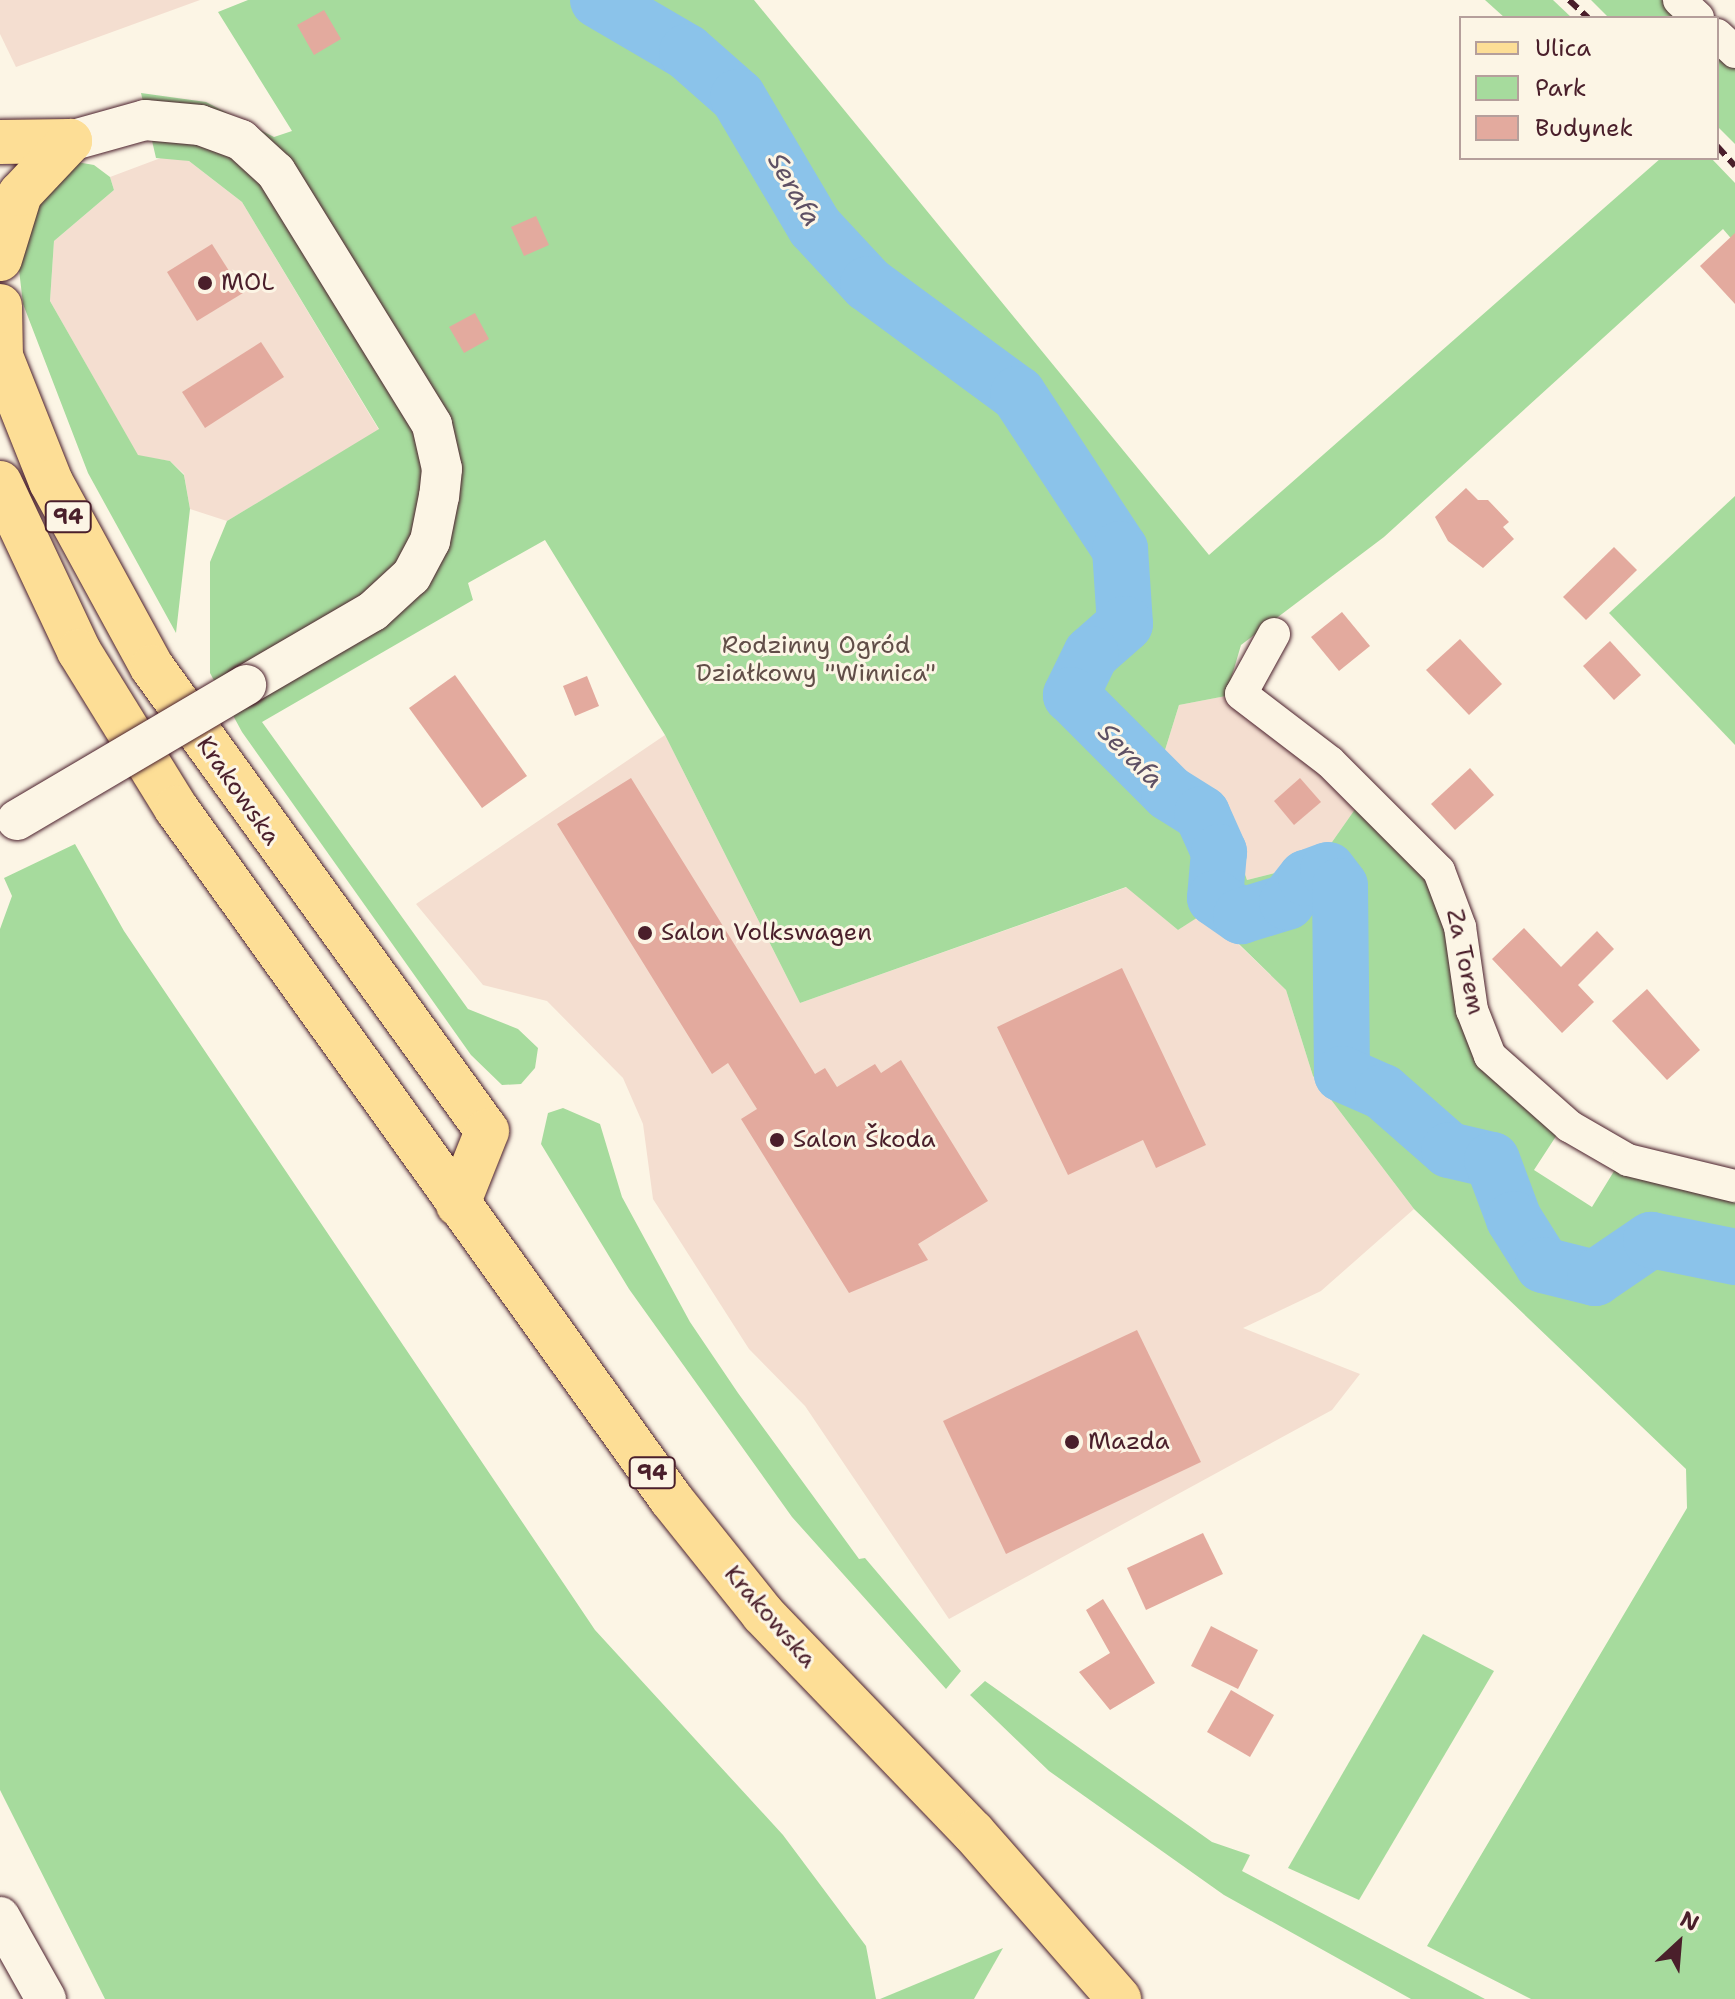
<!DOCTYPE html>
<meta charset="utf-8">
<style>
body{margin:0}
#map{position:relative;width:1735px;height:1999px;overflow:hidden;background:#fcf5e5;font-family:"Shantell Sans",sans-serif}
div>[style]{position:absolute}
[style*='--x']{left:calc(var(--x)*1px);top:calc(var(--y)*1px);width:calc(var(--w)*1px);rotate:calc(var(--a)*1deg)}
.built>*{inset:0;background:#f4ded0}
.green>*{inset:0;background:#a6db9d}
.river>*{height:56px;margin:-28px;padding:0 28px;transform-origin:28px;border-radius:28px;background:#8bc3ea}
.building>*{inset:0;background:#e3aa9e}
.roads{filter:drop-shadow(0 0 2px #4a1f2b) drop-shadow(0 0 2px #4a1f2b)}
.minor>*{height:32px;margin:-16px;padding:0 16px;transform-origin:16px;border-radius:16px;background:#fcf5e5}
.tertiary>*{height:40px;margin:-20px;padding:0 20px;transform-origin:20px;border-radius:20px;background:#fcf5e5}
.primary>*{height:44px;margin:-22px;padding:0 22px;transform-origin:22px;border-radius:22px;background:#fdde96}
.rail>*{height:6px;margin-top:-3px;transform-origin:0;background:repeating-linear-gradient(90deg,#4a1f2b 0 12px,transparent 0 18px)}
.bridges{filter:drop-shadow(0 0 2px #4a1f2b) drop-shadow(0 0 2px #4a1f2b)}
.tertiary-bridge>*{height:40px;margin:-20px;padding:0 20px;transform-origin:20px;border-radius:20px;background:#fcf5e5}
.dots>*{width:22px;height:22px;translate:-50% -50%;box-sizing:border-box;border:4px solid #fcf5e5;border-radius:50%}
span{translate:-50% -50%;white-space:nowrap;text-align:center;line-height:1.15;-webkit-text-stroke:6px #fcf5e5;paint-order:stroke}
.shield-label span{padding:2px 6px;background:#fcf5e5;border:2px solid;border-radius:6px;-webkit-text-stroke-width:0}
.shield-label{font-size:22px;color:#4a1f2b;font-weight:700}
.poi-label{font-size:24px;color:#4a1f2b}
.left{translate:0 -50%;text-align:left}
.park-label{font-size:24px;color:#614e48}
.street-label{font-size:24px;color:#4a1f2b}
.water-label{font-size:26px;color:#5e5064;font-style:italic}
.legend{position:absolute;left:1459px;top:16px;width:260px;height:144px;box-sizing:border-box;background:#fcf5e5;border:2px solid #b59f9b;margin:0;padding:10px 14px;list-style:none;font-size:24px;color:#4a1f2b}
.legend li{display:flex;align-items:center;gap:16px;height:40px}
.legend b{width:40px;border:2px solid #b59f9b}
.north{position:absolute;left:1639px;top:1903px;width:80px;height:80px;-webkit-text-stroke:6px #fcf5e5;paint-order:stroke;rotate:26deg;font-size:22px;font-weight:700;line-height:32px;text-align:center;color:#4a1f2b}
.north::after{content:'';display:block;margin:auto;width:28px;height:36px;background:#4a1f2b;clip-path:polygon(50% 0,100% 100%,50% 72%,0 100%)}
</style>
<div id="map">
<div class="built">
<div style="clip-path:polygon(0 0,200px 0,16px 67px,0 34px)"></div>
<div style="clip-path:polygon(166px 156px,189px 161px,242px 202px,379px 430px,227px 521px,190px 509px,184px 474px,170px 461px,138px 456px,50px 301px,54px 241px,114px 190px,110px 177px)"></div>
<div style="clip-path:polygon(1226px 696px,1358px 805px,1318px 862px,1247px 880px,1225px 815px,1161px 763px,1179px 705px)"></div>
<div style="clip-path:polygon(665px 735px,800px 1003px,1127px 887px,1178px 930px,1205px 912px,1286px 990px,1313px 1076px,1414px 1209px,1321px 1291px,1243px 1328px,1360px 1374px,1332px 1410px,949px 1619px,805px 1406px,749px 1349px,653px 1199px,643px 1124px,623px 1078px,547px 1001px,483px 985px,416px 904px)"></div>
</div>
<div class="green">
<div style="clip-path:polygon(248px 0,754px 0,1209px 555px,1661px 158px,1711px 158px,1735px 183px,1735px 243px,1723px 229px,1384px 537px,1241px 645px,1226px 696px,1179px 705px,1161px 763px,1225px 815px,1247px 880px,1318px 862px,1358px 805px,1429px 873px,1449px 929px,1466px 1026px,1562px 1127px,1534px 1170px,1592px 1207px,1619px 1163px,1735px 1195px,1735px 1999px,1531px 1999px,1427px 1946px,1687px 1508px,1686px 1469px,1414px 1209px,1313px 1076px,1286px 990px,1206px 912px,1178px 930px,1126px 887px,800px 1003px,665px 735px,545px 540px,468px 583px,473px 600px,262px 722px,468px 1009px,518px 1029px,538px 1048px,535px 1068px,521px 1084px,502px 1085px,471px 1055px,242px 732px,210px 673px,210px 562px,227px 521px,379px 429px,242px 202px,189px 161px,156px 158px,141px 93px,206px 102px,274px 137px,292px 131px,218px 12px)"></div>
<div style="clip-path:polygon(1485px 0,1553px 0,1572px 18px,1505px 18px)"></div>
<div style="clip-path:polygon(1591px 0,1662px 0,1680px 18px,1609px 18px)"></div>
<div style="clip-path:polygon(1717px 52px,1735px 68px,1735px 144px,1717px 126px)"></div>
<div style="clip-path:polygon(71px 161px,94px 165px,110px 177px,114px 190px,54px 241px,50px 301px,138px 455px,170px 461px,184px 475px,190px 509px,176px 633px,88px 473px,23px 304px,15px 235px)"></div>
<div style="clip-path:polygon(1735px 496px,1735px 745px,1609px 613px)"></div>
<div style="clip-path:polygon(75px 844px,124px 931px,595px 1630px,783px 1835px,866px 1946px,876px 1999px,105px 1999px,0 1790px,0 929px,12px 896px,4px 878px)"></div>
<div style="clip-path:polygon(563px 1108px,600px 1124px,622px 1197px,690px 1322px,738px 1393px,859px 1559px,865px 1558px,961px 1671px,946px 1689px,792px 1517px,629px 1289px,541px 1144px,548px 1113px)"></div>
<div style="clip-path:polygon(1423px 1634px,1494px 1671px,1359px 1900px,1288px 1868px)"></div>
<div style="clip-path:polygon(985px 1681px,1212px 1842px,1250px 1855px,1242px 1871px,1485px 1999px,1411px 1999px,1224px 1895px,1049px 1771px,970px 1695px)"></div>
<div style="clip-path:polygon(1003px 1948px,974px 1999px,880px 1999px)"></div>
</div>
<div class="river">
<div style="--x:598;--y:0;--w:103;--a:30.3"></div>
<div style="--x:687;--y:52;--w:68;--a:41.4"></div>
<div style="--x:738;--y:97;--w:151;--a:59.4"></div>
<div style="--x:815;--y:227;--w:78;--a:47.1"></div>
<div style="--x:868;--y:284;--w:186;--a:36.3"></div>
<div style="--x:1018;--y:394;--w:186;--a:56.7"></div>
<div style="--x:1120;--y:549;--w:75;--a:86.2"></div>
<div style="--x:1125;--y:624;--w:45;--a:138.6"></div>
<div style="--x:1091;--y:654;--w:46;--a:116"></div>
<div style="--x:1071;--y:695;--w:139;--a:45"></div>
<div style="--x:1169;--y:793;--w:39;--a:32"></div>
<div style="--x:1202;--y:814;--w:42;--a:65.9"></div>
<div style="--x:1219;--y:852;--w:46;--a:95"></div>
<div style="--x:1215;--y:898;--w:32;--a:35"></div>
<div style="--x:1241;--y:916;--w:48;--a:-16.9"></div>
<div style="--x:1287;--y:902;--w:31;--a:-52"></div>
<div style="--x:1306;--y:878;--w:23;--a:-20"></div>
<div style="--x:1328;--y:870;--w:20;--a:53"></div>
<div style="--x:1340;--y:886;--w:188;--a:89.4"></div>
<div style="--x:1342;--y:1074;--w:45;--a:23.7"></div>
<div style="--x:1383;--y:1092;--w:88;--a:41.3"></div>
<div style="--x:1449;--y:1150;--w:44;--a:13.1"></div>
<div style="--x:1492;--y:1160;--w:63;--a:69.6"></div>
<div style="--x:1514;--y:1219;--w:54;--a:57.8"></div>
<div style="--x:1543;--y:1265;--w:54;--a:14"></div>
<div style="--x:1595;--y:1278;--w:68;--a:-34.2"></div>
<div style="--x:1651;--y:1240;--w:86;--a:11.4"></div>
</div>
<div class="building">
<div style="clip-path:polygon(324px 10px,341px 39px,314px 55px,297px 25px)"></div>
<div style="clip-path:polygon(536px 216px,549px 245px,524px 256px,511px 227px)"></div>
<div style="clip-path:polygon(1735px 233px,1735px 304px,1700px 266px)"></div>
<div style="clip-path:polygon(212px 244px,243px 293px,197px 321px,167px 272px)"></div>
<div style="clip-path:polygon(475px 313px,489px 339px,464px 353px,449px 327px)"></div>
<div style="clip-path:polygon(261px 342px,284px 377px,205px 428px,182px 392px)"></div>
<div style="clip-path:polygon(1466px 488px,1478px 500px,1488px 500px,1509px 522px,1503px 527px,1514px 539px,1483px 568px,1448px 541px,1435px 517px)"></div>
<div style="clip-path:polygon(1614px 547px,1637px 570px,1586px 620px,1563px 597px)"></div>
<div style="clip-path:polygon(1342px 612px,1370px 646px,1339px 671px,1311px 637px)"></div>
<div style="clip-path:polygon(1460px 639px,1502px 684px,1469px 715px,1426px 670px)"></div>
<div style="clip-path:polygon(1610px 641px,1641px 675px,1614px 700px,1583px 666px)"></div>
<div style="clip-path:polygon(455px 675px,527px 776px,482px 808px,409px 708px)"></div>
<div style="clip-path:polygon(587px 676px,599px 706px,575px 716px,563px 686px)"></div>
<div style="clip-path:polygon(1470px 768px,1494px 795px,1455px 830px,1431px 804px)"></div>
<div style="clip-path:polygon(631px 778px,815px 1074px,825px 1068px,837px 1087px,875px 1064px,881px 1073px,901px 1060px,988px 1201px,918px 1244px,928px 1260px,849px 1293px,741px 1119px,757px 1109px,728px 1063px,712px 1074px,557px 824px)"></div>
<div style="clip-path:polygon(1300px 778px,1321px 802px,1294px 825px,1274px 801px)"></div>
<div style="clip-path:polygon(1524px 928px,1561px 967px,1597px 931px,1614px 949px,1578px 985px,1594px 1002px,1562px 1033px,1492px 959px)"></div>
<div style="clip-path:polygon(1122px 968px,1206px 1145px,1156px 1168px,1143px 1140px,1068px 1175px,997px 1027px)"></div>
<div style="clip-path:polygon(1647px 989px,1700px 1050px,1667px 1080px,1612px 1021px)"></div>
<div style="clip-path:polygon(1137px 1330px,1201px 1462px,1006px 1554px,943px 1421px)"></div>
<div style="clip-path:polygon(1203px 1533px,1223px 1574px,1146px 1610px,1127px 1568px)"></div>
<div style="clip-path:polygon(1103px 1599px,1155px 1683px,1110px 1710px,1079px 1672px,1110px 1653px,1086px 1610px)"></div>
<div style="clip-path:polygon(1211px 1626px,1258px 1650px,1238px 1689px,1191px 1666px)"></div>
<div style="clip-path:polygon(1231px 1690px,1274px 1715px,1250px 1757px,1207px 1732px)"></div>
</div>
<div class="roads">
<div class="minor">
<div style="--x:1679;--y:0;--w:26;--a:43"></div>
<div style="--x:1717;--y:35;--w:25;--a:43"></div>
<div style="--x:1274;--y:634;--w:68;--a:118.8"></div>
<div style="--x:1241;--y:694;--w:112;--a:37.4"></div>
<div style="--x:1330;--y:762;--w:154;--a:45"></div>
<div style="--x:1439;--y:871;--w:60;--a:69.4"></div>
<div style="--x:1460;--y:927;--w:84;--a:81.8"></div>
<div style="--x:1472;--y:1010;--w:49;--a:68.6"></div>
<div style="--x:1490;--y:1056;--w:106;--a:41.5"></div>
<div style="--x:1569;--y:1126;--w:68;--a:30"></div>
<div style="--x:1628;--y:1160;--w:110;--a:13.7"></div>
</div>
<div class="tertiary">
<div style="--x:70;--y:141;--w:78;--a:-15.6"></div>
<div style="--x:145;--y:120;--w:55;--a:5.2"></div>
<div style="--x:200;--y:125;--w:44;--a:20.1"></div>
<div style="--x:241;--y:140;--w:47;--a:42.4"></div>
<div style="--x:276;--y:172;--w:297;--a:58.3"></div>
<div style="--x:432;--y:425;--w:45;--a:77.2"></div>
<div style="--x:442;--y:469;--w:27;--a:96"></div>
<div style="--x:439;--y:496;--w:46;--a:101.3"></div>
<div style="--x:430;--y:541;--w:40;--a:118"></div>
<div style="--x:411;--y:576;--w:52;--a:137.4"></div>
<div style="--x:373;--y:611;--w:147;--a:149.8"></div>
<div style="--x:0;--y:1917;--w:94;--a:60.7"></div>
</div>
<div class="primary">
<div style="--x:0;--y:142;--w:70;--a:-0.8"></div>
<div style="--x:0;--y:259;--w:68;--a:-72.9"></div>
<div style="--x:20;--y:194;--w:73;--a:-46.7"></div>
<div style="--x:0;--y:306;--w:51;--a:88.9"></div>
<div style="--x:0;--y:354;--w:138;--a:68.3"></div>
<div style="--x:51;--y:482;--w:211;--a:61.4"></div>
<div style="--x:152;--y:667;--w:572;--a:54.17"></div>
<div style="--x:487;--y:1131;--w:79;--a:111.7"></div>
<div style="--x:0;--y:483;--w:186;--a:64.8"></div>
<div style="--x:79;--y:651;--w:185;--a:58.3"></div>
<div style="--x:176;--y:808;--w:850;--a:54.38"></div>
<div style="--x:671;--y:1499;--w:147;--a:51.3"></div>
<div style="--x:763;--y:1614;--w:303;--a:46.1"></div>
<div style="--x:973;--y:1832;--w:222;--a:48.8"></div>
</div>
</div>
<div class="rail">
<div style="--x:1569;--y:0;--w:26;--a:43"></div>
<div style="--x:1717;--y:146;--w:27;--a:48"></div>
</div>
<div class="bridges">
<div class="tertiary-bridge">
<div style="--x:17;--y:820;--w:266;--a:-30.5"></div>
</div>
</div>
<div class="dots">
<div style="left:205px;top:283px;background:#4a1f2b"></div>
<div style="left:645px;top:933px;background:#4a1f2b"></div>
<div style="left:777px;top:1140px;background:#4a1f2b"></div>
<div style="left:1072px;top:1442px;background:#4a1f2b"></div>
</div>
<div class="shield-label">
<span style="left:68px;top:517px">94</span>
<span style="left:652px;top:1473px">94</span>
</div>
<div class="poi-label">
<span class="left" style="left:221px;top:283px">MOL</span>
<span class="left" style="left:661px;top:933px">Salon Volkswagen</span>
<span class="left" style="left:793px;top:1140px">Salon Škoda</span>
<span class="left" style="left:1088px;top:1442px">Mazda</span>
</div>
<div class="park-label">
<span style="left:816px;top:660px">Rodzinny Ogród<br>Działkowy "Winnica"</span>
</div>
<div class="street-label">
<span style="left:238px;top:791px;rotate:55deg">Krakowska</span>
<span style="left:1465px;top:962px;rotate:78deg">Za Torem</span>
<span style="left:770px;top:1617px;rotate:49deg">Krakowska</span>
</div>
<div class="water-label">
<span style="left:795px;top:189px;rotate:60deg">Serafa</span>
<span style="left:1131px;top:755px;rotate:45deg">Serafa</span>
</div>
<ul class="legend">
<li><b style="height:10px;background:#fdde96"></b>Ulica</li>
<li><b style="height:22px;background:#a6db9d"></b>Park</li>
<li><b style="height:22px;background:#e3aa9e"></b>Budynek</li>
</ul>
<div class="north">N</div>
</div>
